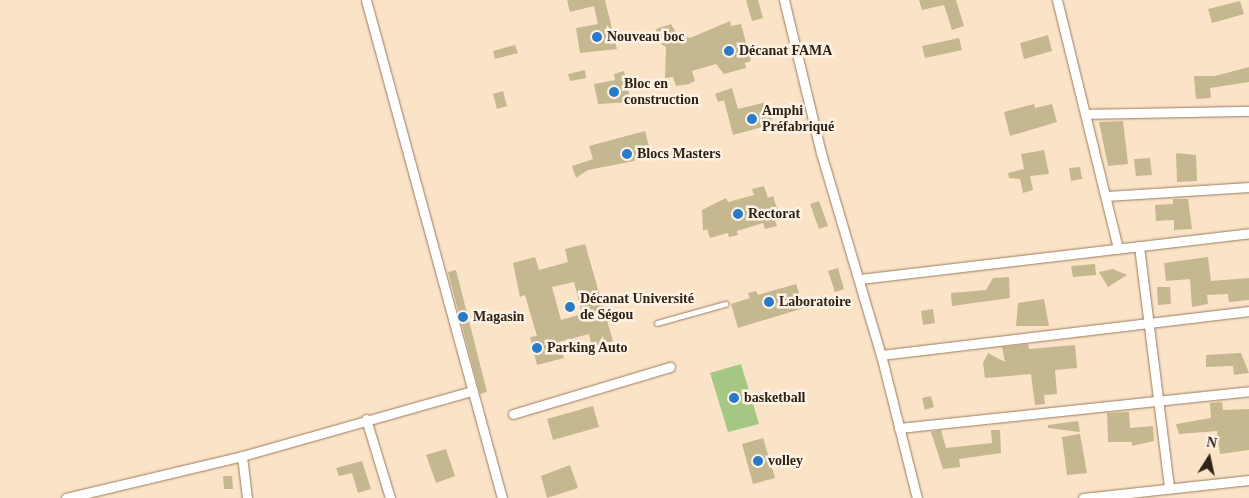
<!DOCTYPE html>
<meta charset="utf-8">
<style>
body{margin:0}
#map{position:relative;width:1249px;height:498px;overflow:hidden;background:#fbe3c7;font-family:"Times New Roman",serif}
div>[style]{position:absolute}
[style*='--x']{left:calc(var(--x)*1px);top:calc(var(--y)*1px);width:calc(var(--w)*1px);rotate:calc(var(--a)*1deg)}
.green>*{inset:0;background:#a4c784}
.building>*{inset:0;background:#c5b78f}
.roads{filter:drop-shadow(0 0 1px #977c5d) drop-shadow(0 0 1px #977c5d)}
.lane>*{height:4.5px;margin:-2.25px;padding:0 2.25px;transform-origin:2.25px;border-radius:2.25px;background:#fff}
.street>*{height:9px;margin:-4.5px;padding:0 4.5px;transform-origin:4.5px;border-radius:4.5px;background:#fff}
.dots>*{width:14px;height:14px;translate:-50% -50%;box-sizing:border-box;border:2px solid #fef2e5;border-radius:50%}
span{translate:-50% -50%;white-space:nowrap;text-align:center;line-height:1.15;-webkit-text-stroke:5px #fef2e5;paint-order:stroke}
.poi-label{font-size:14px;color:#2e2316;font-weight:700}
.left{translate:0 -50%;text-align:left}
.north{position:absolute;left:1184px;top:433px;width:50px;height:50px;-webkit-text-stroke:4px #fef2e5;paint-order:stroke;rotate:10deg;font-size:14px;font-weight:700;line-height:20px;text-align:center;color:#2e2316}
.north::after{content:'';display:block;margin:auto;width:18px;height:22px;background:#2e2316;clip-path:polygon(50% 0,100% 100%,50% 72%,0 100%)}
</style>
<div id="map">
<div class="green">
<div style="clip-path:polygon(741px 364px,759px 424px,728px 432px,710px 373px)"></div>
</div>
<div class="building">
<div style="clip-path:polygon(567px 0,605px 0,617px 49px,580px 53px,576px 28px,598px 24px,594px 6px,570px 12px)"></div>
<div style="clip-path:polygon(746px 0,758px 0,763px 18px,752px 21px)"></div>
<div style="clip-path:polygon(919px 0,956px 0,964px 26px,952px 30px,944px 5px,922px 10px)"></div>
<div style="clip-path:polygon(1240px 1px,1244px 14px,1212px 23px,1208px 9px)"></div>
<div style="clip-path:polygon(730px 21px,731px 26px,741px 24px,751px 61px,745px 63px,746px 68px,724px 74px,716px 64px,692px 71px,695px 81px,689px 84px,676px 86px,673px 77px,665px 78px,666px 47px,659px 43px,656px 29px,671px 24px,677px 34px,690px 38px)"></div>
<div style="clip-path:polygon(1048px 35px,1052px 51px,1024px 59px,1020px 43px)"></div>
<div style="clip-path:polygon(959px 38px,962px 50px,925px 58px,922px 46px)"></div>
<div style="clip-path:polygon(515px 45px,518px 53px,495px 59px,493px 51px)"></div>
<div style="clip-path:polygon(1249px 67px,1249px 82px,1210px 88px,1211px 98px,1196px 99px,1194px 76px,1215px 76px)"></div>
<div style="clip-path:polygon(585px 70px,586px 78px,570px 81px,568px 74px)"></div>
<div style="clip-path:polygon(624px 71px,631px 102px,598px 104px,594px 84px,615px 80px,614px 74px)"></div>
<div style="clip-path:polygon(732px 88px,738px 109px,767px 102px,773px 124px,733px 135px,724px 100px,718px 102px,715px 94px)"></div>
<div style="clip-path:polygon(503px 91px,507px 106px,497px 109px,493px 94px)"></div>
<div style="clip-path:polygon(1034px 104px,1035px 108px,1052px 104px,1057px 122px,1010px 136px,1004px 112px)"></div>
<div style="clip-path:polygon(1123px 121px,1128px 164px,1108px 166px,1099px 122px)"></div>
<div style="clip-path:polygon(645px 131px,651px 154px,639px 157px,639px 160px,588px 170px,576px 178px,572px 166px,593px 159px,589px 146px)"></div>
<div style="clip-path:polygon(1044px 150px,1049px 174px,1030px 176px,1033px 190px,1023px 193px,1020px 179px,1009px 178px,1008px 173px,1024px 169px,1021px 154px)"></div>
<div style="clip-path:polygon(1176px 153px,1196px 155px,1197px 181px,1177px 182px)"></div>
<div style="clip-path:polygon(1150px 158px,1152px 175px,1136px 176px,1134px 159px)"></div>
<div style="clip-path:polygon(1080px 167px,1082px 179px,1071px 181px,1069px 168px)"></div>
<div style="clip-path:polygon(764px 186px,768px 198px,773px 196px,778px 212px,773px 214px,777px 226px,765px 229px,763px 223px,737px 231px,738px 235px,729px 237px,728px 233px,710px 238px,707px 229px,703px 231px,702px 210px,726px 198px,728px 202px,754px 195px,752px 189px)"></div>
<div style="clip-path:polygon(1173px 199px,1188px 199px,1192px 229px,1174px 230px,1174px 220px,1156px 221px,1155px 205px,1173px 204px)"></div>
<div style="clip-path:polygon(819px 201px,828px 226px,819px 229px,810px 204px)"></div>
<div style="clip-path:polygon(evenodd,585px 244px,613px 341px,592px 347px,589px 334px,559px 342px,564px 358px,537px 365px,530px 337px,537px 336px,525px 295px,520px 297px,513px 263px,535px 257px,539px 270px,568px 262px,565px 249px,585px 244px,574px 282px,582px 314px,561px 320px,552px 287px,574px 282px)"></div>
<div style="clip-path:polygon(1208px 257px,1211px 281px,1249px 278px,1249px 300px,1229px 302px,1228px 294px,1207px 295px,1208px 304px,1192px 307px,1190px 279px,1166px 281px,1164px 263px)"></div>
<div style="clip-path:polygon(1095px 264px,1096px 275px,1073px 277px,1071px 266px)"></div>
<div style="clip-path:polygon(838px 268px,844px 289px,835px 292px,828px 271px)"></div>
<div style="clip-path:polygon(1113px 269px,1127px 275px,1108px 287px,1099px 272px)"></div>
<div style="clip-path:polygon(456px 270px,487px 392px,480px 394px,448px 272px)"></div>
<div style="clip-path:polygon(1009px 277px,1010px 298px,952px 306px,951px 293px,986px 290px,993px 278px)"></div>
<div style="clip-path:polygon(796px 284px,804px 308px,738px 328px,731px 304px,750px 298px,748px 293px,756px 291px,758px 295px)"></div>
<div style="clip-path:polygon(1157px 287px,1170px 287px,1171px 304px,1158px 305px)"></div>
<div style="clip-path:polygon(1044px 299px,1049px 326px,1016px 326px,1018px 303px)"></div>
<div style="clip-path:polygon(933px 309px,935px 323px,923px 325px,921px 311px)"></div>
<div style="clip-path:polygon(1028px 344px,1029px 349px,1075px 345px,1077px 368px,1055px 370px,1057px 394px,1044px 395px,1045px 404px,1035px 405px,1031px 374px,985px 378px,983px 363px,988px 353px,1005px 362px,1002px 347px)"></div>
<div style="clip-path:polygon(1241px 353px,1249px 373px,1234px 375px,1233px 366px,1206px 367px,1206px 355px)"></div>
<div style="clip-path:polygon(931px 396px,934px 407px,925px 410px,922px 398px)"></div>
<div style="clip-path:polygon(1222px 402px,1223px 410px,1249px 409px,1249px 450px,1220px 454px,1217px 431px,1179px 434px,1176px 424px,1211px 418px,1210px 403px)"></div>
<div style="clip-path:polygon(593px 406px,599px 427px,553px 440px,547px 419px)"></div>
<div style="clip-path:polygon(1129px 412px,1130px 428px,1153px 426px,1154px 441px,1132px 446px,1132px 442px,1108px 442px,1107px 413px)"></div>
<div style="clip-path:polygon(1078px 421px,1080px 432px,1048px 428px,1048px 425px)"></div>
<div style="clip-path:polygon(941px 430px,946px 448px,992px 443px,991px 430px,1000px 430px,1001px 453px,959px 459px,960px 467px,943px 469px,931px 432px)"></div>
<div style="clip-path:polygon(1080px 434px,1087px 473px,1067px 475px,1062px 437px)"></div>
<div style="clip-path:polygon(763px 438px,775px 478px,753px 484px,742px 444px)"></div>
<div style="clip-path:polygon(446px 449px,455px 476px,436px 483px,426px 455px)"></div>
<div style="clip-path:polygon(362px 461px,371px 489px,358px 493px,352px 473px,339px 476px,336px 468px)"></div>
<div style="clip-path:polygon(570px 465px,578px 488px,547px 498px,541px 476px)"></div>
<div style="clip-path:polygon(223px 476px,232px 476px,233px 489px,224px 489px)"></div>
</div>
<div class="roads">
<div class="lane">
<div style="--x:657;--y:323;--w:71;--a:-15.6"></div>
</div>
<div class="street">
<div style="--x:366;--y:0;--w:516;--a:74.73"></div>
<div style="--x:784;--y:0;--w:157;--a:76.4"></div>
<div style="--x:821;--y:153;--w:211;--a:73.5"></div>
<div style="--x:881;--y:355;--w:147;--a:75.9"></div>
<div style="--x:1057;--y:0;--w:256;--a:76.2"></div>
<div style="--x:1086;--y:114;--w:163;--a:-1.1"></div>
<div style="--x:1107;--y:196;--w:142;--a:-3.6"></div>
<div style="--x:1139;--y:246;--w:243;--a:82.9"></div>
<div style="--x:860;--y:279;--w:392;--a:-6.7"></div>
<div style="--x:881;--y:355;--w:371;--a:-6.8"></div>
<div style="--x:513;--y:414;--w:164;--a:-16.7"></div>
<div style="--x:366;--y:419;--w:83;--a:73.1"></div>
<div style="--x:899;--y:428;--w:352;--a:-6"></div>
<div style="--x:66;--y:498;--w:181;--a:-13.4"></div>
<div style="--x:247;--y:498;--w:42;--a:-96.8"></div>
<div style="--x:242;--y:456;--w:238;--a:-15.8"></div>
<div style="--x:1083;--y:498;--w:167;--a:-6.2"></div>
</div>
</div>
<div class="dots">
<div style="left:597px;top:37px;background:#287bc9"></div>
<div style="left:729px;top:51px;background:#287bc9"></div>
<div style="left:614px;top:92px;background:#287bc9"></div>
<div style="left:752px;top:119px;background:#287bc9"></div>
<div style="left:627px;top:154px;background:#287bc9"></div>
<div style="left:738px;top:214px;background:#287bc9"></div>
<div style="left:769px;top:302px;background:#287bc9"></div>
<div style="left:570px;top:307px;background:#287bc9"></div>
<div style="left:463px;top:317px;background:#287bc9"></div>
<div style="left:537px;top:348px;background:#287bc9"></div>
<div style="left:734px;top:398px;background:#287bc9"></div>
<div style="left:758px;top:461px;background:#287bc9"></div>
</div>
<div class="poi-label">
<span class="left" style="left:607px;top:37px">Nouveau boc</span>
<span class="left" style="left:739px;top:51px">Décanat FAMA</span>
<span class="left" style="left:624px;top:92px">Bloc en<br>construction</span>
<span class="left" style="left:762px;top:119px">Amphi<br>Préfabriqué</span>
<span class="left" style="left:637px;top:154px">Blocs Masters</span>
<span class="left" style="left:748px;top:214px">Rectorat</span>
<span class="left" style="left:580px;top:307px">Décanat Université<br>de Ségou</span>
<span class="left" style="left:779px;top:302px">Laboratoire</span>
<span class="left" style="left:473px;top:317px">Magasin</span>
<span class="left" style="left:547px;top:348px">Parking Auto</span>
<span class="left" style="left:744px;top:398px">basketball</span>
<span class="left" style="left:768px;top:461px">volley</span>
</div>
<div class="north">N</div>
</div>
